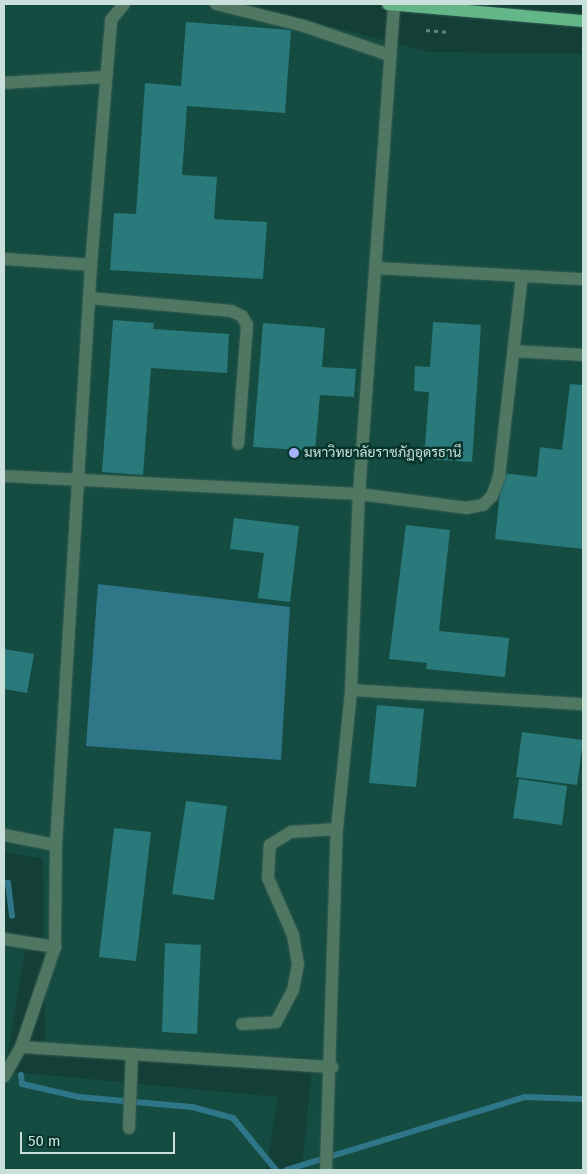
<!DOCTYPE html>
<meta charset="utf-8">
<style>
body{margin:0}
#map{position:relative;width:587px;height:1174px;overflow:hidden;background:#143f37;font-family:"Fira Sans",Sarabun,sans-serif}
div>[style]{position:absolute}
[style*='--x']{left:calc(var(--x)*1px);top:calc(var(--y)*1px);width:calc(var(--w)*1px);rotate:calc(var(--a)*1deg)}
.built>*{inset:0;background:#144c41}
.water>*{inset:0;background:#307689}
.stream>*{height:6px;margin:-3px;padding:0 3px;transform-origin:3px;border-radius:3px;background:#307689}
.building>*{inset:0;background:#2a797b}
.path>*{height:3px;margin-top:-1.5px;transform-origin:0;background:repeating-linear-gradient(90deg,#60837b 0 4px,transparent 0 8px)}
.roads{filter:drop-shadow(0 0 1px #355c54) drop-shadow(0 0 1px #355c54)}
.minor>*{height:12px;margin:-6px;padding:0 6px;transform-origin:6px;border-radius:6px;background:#507761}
.major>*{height:12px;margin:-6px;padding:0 6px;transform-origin:6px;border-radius:6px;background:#62b688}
.dots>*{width:14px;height:14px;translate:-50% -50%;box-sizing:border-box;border:2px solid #07352d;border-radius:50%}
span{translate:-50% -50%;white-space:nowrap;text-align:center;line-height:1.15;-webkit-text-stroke:5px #07352d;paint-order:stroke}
.poi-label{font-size:14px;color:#cae0da}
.left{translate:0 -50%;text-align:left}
.frame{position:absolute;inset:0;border:5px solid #cae0da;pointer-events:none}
.scale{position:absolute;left:20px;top:1132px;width:155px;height:22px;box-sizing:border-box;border:2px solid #cae0da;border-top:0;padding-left:6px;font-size:15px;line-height:18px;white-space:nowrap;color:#cae0da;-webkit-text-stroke:4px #07352d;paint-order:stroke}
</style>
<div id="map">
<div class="built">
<div style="clip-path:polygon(4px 4px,243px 4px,429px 52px,583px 54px,583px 1170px,302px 1170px,313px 1057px,45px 1055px,43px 859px,4px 852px)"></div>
<div style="clip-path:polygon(4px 933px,27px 936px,5px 1071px,278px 1097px,266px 1170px,4px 1170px)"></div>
</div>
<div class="water">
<div style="clip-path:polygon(98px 584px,290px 607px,281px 760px,86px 746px)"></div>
</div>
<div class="stream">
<div style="--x:4;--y:883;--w:4;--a:0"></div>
<div style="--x:8;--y:883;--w:33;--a:83"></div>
<div style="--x:21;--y:1075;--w:9;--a:84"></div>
<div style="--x:22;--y:1084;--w:58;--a:12.8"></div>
<div style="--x:79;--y:1097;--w:113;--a:5.1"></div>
<div style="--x:192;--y:1107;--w:42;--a:15"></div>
<div style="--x:233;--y:1118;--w:67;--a:50.4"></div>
<div style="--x:286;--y:1170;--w:250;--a:-17"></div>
<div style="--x:525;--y:1097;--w:58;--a:2"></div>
</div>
<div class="building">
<div style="clip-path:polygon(186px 22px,291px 30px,285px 113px,187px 106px,182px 175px,217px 177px,214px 219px,267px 222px,263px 279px,110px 270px,114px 213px,136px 214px,145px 83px,181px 86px)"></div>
<div style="clip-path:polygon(113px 320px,154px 323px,153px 329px,229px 334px,227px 373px,151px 368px,143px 475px,102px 472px)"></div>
<div style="clip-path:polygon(433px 322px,481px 325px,472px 462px,424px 459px,429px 392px,414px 391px,415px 366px,430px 367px)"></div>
<div style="clip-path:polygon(263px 323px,325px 328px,322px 367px,356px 369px,354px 397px,320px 395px,315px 451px,253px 447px)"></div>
<div style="clip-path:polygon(570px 384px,583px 385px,583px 549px,495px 539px,502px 473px,537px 477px,540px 447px,562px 450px)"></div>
<div style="clip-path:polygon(234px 518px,299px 526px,290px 602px,258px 598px,264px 553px,230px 549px)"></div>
<div style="clip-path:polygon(406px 525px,450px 530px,439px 631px,509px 638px,505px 677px,426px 669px,427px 663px,389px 659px)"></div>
<div style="clip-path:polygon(4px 649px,34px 654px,27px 693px,4px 689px)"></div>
<div style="clip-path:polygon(377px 705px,424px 709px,416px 787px,369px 783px)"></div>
<div style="clip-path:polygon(522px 732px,583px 740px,577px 785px,516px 777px)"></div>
<div style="clip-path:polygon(519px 779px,567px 786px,562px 825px,513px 818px)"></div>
<div style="clip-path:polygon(186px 801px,227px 806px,214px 900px,172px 894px)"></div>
<div style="clip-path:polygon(114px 828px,151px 832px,136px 961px,99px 957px)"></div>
<div style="clip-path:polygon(165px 943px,201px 945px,197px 1034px,162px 1032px)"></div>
</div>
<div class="path">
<div style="--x:426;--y:30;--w:23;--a:5"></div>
</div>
<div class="roads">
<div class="minor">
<div style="--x:216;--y:4;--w:91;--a:14"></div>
<div style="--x:304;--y:26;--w:90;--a:18.8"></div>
<div style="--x:4;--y:83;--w:102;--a:-3.4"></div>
<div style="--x:4;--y:259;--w:87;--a:3.9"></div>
<div style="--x:91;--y:265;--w:581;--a:93.45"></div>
<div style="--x:56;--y:845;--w:102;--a:90.6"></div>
<div style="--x:55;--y:947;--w:106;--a:108.8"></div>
<div style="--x:21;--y:1047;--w:34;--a:120"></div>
<div style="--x:91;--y:265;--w:246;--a:-85.3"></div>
<div style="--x:111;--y:20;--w:21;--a:-51"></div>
<div style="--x:377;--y:268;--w:206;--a:3.1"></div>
<div style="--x:89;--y:298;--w:143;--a:5.2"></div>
<div style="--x:231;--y:311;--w:12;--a:24"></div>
<div style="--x:242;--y:316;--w:10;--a:61"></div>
<div style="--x:247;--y:325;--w:119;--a:94.3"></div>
<div style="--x:514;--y:351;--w:69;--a:3.3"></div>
<div style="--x:4;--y:476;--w:355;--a:2.9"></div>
<div style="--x:359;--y:494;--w:109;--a:7.4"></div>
<div style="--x:467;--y:508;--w:16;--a:-11"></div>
<div style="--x:483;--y:505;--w:13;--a:-45"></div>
<div style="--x:492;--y:496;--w:20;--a:-70"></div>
<div style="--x:499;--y:477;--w:202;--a:-83.5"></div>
<div style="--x:351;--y:690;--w:232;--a:3.5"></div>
<div style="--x:4;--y:835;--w:53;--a:10.9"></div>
<div style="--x:4;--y:939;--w:52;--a:8.9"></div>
<div style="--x:242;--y:1024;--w:34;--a:-3"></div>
<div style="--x:276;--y:1022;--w:36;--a:-62"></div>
<div style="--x:293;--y:990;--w:26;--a:-79"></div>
<div style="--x:298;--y:964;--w:29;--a:-100"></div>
<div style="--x:293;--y:935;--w:62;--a:-113.7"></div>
<div style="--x:268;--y:878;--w:33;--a:-87"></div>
<div style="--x:270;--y:845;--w:25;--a:-32"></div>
<div style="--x:291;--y:832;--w:46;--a:-3.7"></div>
<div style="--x:21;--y:1047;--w:312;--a:3.7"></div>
<div style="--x:129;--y:1128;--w:74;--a:-87.7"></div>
<div style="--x:326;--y:1170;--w:341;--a:-88.2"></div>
<div style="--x:337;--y:829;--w:140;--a:-84.2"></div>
<div style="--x:351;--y:690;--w:196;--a:-87.7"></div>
<div style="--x:359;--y:494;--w:490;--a:-85.9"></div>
</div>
<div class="major">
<div style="--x:388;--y:4;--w:196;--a:5"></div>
</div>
</div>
<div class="dots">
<div style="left:294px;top:453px;background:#a7b1fc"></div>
</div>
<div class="poi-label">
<span class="left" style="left:304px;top:453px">มหาวิทยาลัยราชภัฏอุดรธานี</span>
</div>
<div class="frame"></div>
<div class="scale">50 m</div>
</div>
